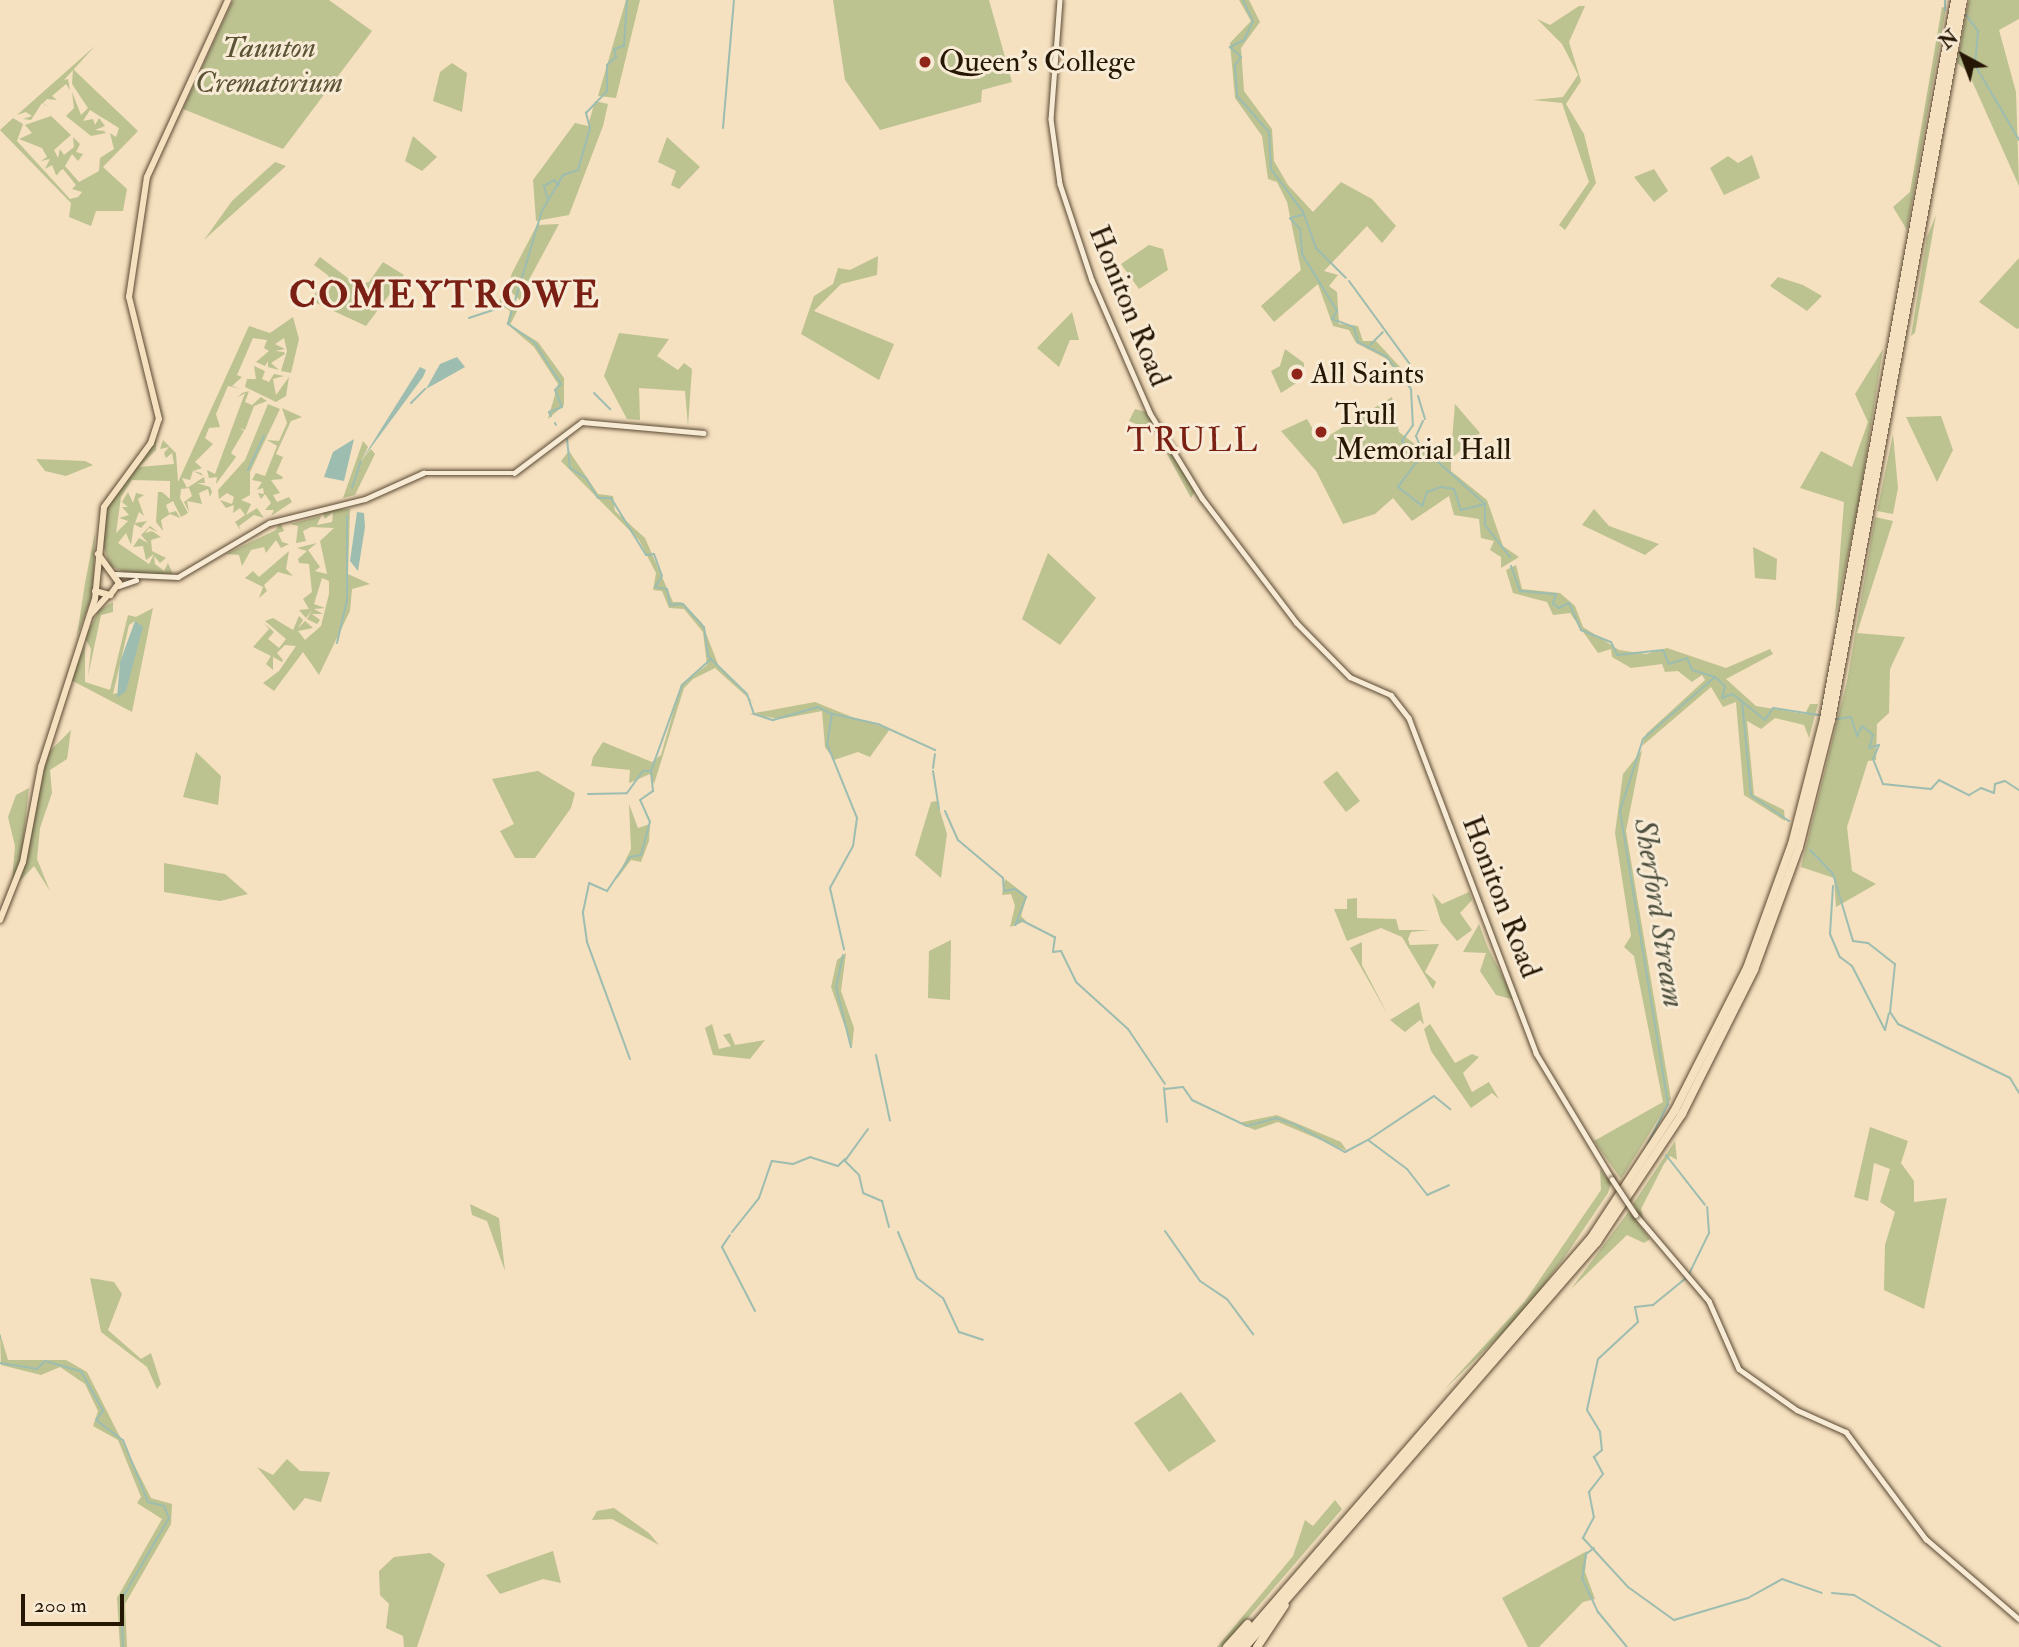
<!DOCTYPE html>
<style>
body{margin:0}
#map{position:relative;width:2019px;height:1647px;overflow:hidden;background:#f5e0bf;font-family:"IM FELL Double Pica",serif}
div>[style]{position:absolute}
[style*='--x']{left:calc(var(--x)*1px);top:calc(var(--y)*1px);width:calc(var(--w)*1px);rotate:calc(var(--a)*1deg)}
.green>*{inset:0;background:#bdc291}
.water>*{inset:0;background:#9cbdb0}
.stream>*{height:2px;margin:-1px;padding:0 1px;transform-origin:1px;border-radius:1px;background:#9cbdb0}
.roads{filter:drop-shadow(0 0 2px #5a4933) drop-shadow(0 0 2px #5a4933)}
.minor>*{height:4.5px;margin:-2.25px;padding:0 2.25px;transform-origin:2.25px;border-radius:2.25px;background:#f8ebd5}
.major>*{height:6px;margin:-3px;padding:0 3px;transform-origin:3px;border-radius:3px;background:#f5e0bf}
.highway>*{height:8px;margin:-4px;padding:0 4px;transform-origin:4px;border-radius:4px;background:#f5e0bf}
.bridges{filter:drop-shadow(0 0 2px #5a4933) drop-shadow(0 0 2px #5a4933)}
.minor-bridge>*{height:4.5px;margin:-2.25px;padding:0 2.25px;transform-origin:2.25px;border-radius:2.25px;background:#f8ebd5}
.dots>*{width:19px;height:19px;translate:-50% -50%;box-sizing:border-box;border:4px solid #f8ebd5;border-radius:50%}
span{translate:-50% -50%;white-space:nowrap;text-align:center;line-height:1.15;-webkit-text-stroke:6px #f8ebd5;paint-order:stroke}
.park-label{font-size:30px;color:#5b5335;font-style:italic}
.poi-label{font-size:30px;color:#261704}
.left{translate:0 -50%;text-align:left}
.street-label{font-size:30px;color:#261704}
.water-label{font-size:32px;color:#4f5140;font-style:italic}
.quarter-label{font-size:33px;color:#7a1f14;letter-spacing:2px}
.district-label{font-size:37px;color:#7a1f14;font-weight:700;letter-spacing:2px}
.north{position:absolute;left:1928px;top:21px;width:70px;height:70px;-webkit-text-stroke:5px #f8ebd5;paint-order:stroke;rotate:319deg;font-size:19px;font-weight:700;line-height:28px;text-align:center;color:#261704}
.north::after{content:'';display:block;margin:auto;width:24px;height:32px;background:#261704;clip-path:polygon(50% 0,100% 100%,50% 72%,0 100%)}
.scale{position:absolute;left:21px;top:1594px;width:103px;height:32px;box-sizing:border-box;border:4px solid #261704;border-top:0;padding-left:9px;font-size:21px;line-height:24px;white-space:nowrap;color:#261704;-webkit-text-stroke:5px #f8ebd5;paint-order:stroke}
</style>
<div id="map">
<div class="green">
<div style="clip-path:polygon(233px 0,329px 0,372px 31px,283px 149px,183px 109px)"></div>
<div style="clip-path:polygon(626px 0,640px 0,616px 98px,598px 96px)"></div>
<div style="clip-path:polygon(833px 0,989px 0,1012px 82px,982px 90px,981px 102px,880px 130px,845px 80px)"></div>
<div style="clip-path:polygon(1239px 0,1249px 0,1260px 22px,1241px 48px,1244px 91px,1272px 129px,1274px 161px,1288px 185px,1313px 212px,1341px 182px,1372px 199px,1396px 226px,1382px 243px,1367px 226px,1324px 271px,1338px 275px,1329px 286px,1337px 292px,1339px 324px,1358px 326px,1363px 341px,1376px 341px,1401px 368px,1400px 377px,1385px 358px,1356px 343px,1349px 330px,1333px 326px,1318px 284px,1274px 322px,1261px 306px,1301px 270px,1287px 202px,1277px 182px,1268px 179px,1262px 136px,1235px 98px,1230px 43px,1251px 21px)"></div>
<div style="clip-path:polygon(1969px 0,2019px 0,2019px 19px,1999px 30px,2016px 92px,2019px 186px,1968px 72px,1957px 63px)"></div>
<div style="clip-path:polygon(1579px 6px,1585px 6px,1569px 42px,1581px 81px,1566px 104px,1584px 134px,1596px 183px,1565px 230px,1559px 225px,1589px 182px,1562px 103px,1533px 100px,1563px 97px,1578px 75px,1562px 44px,1537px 19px,1550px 25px)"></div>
<div style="clip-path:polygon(1942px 7px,1946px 8px,1907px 230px,1893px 207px,1910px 192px)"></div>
<div style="clip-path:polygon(95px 46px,64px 80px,68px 79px,70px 90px,66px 84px,52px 96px,57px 100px,47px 99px,43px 103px,50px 108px,42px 103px,31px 120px,23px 119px,32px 116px,26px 112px,17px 115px)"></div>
<div style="clip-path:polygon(452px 63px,467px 73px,462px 112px,433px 101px,440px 72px)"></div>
<div style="clip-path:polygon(73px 69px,138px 131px,103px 167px,127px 189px,123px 211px,96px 211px,91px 226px,69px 217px,71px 203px,0 130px,13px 118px,23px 124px,17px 141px,70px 199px,78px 197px,82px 192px,72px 189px,76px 185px,63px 169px,60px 171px,57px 175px,56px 175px,52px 165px,45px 169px,50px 159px,41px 161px,47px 157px,42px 148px,19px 139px,32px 133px,25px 125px,51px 116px,71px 135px,54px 150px,58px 158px,60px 149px,64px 155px,74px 147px,73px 137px,80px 144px,76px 152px,83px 154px,78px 161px,72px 154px,65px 166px,79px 182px,99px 171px,100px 158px,114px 149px,110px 133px,116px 137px,119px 128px,90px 110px,83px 121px,93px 119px,95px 125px,99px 118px,105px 126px,95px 130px,104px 131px,106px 133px,91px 136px,66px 116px,74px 108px,72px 92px,81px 115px,88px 108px,72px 84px)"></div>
<div style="clip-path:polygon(595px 101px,608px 104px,603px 126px,569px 215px,536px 221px,533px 180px,575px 123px,588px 126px)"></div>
<div style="clip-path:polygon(413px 136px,437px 157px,422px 171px,405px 161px)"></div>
<div style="clip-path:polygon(667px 137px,700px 167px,679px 189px,671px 185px,676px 171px,658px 162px)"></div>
<div style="clip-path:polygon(1752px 155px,1760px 178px,1724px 195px,1710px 168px,1728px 156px,1738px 163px)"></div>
<div style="clip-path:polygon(275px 162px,286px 166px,204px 240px,232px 201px)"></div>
<div style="clip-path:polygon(1654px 169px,1668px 191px,1654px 202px,1634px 177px)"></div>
<div style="clip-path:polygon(1936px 215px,1915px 333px,1911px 336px,1927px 237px)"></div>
<div style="clip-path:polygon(559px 224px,530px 278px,521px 301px,507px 288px,512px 273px,537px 225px)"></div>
<div style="clip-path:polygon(1149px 245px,1163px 249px,1168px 270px,1139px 289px,1121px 264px)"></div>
<div style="clip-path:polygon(878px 256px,877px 275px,841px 284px,814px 311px,894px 344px,879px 380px,801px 334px,814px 296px,833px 284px,838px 268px,850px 270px)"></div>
<div style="clip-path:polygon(320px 257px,357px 285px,369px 282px,383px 262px,404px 275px,366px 326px,310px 300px,329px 276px,314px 265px)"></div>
<div style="clip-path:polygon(2019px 258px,2019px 328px,2017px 329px,1979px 302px)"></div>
<div style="clip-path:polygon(1778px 277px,1803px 285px,1822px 296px,1807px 311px,1770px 286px)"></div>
<div style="clip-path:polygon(502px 293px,519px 307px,510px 325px,538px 342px,564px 378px,564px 405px,548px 419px,558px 384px,534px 347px,507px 324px,510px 311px,499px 303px)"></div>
<div style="clip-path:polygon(1072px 312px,1079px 340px,1070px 340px,1059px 367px,1037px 348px)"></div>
<div style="clip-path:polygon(293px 317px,299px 339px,291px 373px,281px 371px,287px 351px,284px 338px,275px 344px,285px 349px,275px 351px,284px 352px,285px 354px,271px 363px,279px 370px,268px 367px,268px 361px,265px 366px,256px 362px,269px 351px,264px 348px,267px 340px,253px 338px,237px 375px,242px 377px,232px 386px,242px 389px,228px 386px,216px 414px,220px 427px,209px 428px,205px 438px,213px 444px,195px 462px,202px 468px,193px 471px,201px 473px,203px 476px,193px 471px,190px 480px,182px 478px,187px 488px,204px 477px,205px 483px,197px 483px,210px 487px,212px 492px,210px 497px,208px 489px,199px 493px,202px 504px,187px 501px,189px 512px,184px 502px,192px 496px,189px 488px,181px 489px,180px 498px,188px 513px,181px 517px,173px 501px,166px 505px,169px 513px,176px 511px,180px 518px,170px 514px,161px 520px,163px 531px,156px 522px,158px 492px,152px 492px,162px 492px,170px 499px,170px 481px,132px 480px,121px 497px,116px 533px,128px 521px,119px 518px,129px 515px,122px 507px,128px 507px,122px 502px,128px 492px,133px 503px,136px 493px,144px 495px,138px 499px,144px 516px,139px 512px,135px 523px,147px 521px,141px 528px,134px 524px,131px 545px,126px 533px,118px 543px,149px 564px,154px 554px,146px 560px,143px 546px,133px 547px,139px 538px,148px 543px,141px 535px,150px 526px,158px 532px,149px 528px,145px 533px,152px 531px,161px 537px,151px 540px,152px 551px,166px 558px,160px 563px,154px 556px,155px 564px,164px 571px,168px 563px,173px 574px,129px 574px,110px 566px,103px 545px,107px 505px,156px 438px,156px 450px,139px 467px,174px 464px,172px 453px,166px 458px,164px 453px,169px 447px,160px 449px,163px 440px,176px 453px,178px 482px,249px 326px,270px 333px)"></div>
<div style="clip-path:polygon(619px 333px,669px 339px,657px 356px,678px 370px,684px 363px,692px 369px,688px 426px,685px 391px,639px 388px,640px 420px,627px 419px,604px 376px)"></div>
<div style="clip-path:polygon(1285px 349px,1304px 363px,1304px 378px,1281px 393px,1271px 371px,1280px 366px)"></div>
<div style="clip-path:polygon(1883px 349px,1859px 501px,1835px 618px,1844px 502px,1800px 488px,1821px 451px,1852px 467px,1868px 422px,1855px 394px)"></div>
<div style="clip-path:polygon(254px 366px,265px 371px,262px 379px,269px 382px,274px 374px,284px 376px,273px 379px,276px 395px,289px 377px,286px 396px,276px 402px,245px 387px,247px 379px,256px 379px)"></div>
<div style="clip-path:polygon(249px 391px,245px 402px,252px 405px,261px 397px,267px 401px,254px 406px,245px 430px,239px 428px,244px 431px,231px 453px,236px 457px,216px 484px,217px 477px,209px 478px,207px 470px,215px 474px,245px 393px,237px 398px,242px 393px)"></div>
<div style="clip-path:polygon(1392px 397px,1399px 432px,1429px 455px,1451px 452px,1455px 404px,1480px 433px,1451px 459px,1451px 471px,1487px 500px,1503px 546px,1519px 557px,1501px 568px,1501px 557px,1490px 550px,1494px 541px,1481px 538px,1479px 519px,1454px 515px,1449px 496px,1412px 521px,1393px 498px,1375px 514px,1343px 524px,1316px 471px,1281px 431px,1307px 419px,1320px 441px)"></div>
<div style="clip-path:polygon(268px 404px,280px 409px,250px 472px,250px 495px,241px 500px,251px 504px,246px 515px,257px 508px,264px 518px,254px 515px,239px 526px,241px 531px,235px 522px,245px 515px,240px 508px,233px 513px,234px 505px,226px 508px,220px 500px,232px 504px,234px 497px,227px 493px,219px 499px,218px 490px,245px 460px)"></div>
<div style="clip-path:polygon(282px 408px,302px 417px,291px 421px,276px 454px,283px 457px,276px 473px,283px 477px,282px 479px,271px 480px,280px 493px,273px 495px,277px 502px,289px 497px,292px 502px,271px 516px,274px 510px,265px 510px,271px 503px,265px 494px,261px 499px,258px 493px,264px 494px,263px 488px,257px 490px,262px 482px,252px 480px,256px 473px,265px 476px,277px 446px,267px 440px,279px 441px,287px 423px)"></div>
<div style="clip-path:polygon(1135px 409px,1146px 412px,1195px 491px,1191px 498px,1155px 432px,1129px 421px)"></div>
<div style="clip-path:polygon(1941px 416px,1953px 450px,1937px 482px,1906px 417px)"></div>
<div style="clip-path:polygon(1893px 434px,1898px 488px,1893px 514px,1877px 511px)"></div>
<div style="clip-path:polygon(363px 441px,368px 447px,361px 461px,371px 449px,375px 454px,355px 495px,343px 498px)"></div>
<div style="clip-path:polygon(569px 451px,598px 494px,613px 496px,615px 511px,645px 538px,673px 602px,681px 602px,702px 623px,719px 667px,755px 704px,715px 668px,693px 679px,684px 688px,654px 784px,650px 774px,629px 783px,630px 770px,591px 766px,593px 757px,603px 742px,652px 762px,661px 755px,681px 685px,707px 665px,703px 632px,684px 609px,669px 608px,662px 591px,653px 590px,656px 573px,639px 540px,561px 461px)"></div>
<div style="clip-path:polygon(36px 459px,85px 461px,93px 465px,66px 476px,45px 471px)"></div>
<div style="clip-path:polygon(350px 509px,348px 574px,370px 584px,352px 589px,350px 611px,319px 675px,303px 652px,274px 691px,263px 683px,279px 671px,296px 646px,285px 645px,277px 653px,283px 660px,282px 662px,273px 657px,273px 670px,266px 664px,271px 656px,253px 647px,269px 629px,264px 623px,274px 632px,268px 639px,279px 648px,286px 639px,265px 621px,273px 618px,293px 630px,299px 616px,303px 620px,298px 628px,305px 621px,313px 628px,298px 631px,305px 640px,321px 626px,329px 594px,329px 581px,322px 578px,314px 604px,325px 608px,314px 609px,323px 614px,312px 614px,320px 620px,317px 624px,307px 619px,312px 610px,306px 618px,299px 610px,309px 609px,303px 599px,312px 592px,309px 564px,299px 563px,298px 559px,307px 551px,297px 548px,317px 543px,308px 550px,320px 567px,315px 571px,327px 574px,320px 541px,334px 528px,311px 527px,303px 531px,306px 541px,296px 543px,298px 526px,290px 524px,321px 516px,317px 525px,332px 522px,333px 512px,325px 519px,322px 510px)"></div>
<div style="clip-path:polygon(1594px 509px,1609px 526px,1659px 544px,1645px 555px,1582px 525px)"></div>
<div style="clip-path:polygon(1875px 517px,1893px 521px,1857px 633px,1905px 637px,1890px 669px,1889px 713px,1877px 724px,1876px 760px,1868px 761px,1847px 827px,1852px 871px,1876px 884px,1836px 907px,1834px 878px,1801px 867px,1847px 681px)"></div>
<div style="clip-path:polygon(280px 522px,284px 531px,278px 533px,282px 542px,289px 544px,281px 548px,276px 540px,266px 553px,264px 547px,251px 550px,242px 566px,239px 555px,226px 554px,276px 530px)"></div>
<div style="clip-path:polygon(95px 532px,93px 594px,77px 636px,85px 583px)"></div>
<div style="clip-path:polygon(1753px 547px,1777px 559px,1776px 580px,1755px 578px)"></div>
<div style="clip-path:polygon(289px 551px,286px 569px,293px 576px,278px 572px,264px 585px,267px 591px,259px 598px,263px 587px,245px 578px,253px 571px,259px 577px)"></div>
<div style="clip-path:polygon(1048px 553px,1096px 598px,1060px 645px,1022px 619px)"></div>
<div style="clip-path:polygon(1516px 565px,1522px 589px,1560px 593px,1575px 606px,1583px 627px,1619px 650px,1646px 654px,1667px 648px,1726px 668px,1770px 649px,1773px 654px,1726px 679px,1756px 706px,1805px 714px,1810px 704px,1818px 704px,1809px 738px,1804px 725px,1775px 718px,1761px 729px,1747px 721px,1754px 795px,1784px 810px,1785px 821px,1744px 795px,1736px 702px,1723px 707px,1711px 687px,1642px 746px,1646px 734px,1705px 680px,1702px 675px,1692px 682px,1678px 671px,1665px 672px,1662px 664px,1631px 668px,1612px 657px,1611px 649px,1598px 653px,1570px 613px,1553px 615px,1547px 602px,1513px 593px,1506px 570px)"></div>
<div style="clip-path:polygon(113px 602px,113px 612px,101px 615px,88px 676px,91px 649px,85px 638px,99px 610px)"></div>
<div style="clip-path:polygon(evenodd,153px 608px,132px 712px,71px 680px,85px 645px,85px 682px,110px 690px,128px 615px,120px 613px,136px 617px,153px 608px,135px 621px,126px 691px,113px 694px,129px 625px,135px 621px)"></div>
<div style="clip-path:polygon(815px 702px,852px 717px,890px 729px,870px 757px,858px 752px,834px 760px,825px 747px,822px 711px,780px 719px,749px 714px)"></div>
<div style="clip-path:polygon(71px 730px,67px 759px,50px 770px,52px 793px,40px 828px,37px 859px,50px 891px,34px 866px,20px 881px,48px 753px)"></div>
<div style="clip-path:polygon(1642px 750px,1626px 831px,1671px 1099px,1621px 1179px,1594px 1141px,1663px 1102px,1634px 956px,1624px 947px,1631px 936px,1615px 833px,1623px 774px)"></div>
<div style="clip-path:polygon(196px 752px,221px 776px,218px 805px,183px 797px)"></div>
<div style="clip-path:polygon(538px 771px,575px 793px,571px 808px,535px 858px,515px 858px,500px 831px,514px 824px,492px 779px)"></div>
<div style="clip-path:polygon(1337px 771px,1360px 801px,1346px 812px,1323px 782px)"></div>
<div style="clip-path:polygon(29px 788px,21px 861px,12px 882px,15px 846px,8px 817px,16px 795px)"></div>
<div style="clip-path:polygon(937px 801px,947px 834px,941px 878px,915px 855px,931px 802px)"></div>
<div style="clip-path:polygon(629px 804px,638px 828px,650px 824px,649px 841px,641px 862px,631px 860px,616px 880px,631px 849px)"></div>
<div style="clip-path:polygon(164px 863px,225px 874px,248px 894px,220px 901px,164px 892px)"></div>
<div style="clip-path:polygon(1005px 879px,1027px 896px,1021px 916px,1026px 921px,1010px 927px,1015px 906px,1011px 894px,1002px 895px)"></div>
<div style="clip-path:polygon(1469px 892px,1472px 900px,1460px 913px,1472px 930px,1457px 941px,1441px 922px,1432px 893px,1442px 904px)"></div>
<div style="clip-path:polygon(1357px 898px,1357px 918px,1396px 919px,1399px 930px,1430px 930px,1411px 932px,1408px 939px,1410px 945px,1439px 944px,1425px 972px,1436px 982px,1433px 989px,1402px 937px,1381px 928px,1347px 941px,1334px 909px,1347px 909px,1347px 899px)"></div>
<div style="clip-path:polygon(1479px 924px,1488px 948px,1515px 1000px,1496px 995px,1480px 971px,1486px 953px,1463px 952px)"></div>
<div style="clip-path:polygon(951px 940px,950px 1000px,928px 998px,929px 951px)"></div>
<div style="clip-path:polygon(1362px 942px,1362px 965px,1388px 1015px,1350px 948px)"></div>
<div style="clip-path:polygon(846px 953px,841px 991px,854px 1028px,852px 1047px,831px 987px,837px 960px)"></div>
<div style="clip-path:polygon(1419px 1002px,1424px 1025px,1420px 1020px,1405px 1032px,1390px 1020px)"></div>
<div style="clip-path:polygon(712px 1024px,719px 1049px,731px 1046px,723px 1035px,730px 1033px,735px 1045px,765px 1040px,750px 1059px,713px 1055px,705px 1028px)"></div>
<div style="clip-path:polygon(1430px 1024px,1455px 1063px,1472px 1054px,1479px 1057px,1463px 1073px,1472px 1092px,1489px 1082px,1499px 1099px,1492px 1093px,1471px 1108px,1431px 1051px,1424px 1029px)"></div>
<div style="clip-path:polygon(1277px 1115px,1341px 1142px,1347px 1151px,1278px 1122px,1255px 1130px,1238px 1123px)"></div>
<div style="clip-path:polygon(1870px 1127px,1908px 1141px,1901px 1163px,1914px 1181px,1914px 1202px,1947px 1198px,1924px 1309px,1884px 1290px,1885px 1245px,1895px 1212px,1880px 1202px,1890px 1169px,1874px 1163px,1868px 1201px,1854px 1197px)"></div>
<div style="clip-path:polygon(1675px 1141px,1677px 1160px,1670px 1156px,1664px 1164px,1641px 1209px,1645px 1223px,1633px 1204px)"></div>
<div style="clip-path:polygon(1600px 1169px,1611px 1183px,1608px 1193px,1562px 1261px,1521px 1315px,1443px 1391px,1525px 1301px,1601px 1190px)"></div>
<div style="clip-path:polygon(470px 1204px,499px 1218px,505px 1271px,487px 1221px,472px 1215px)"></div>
<div style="clip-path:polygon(1629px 1211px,1650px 1239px,1644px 1243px,1627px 1235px,1571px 1289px)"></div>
<div style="clip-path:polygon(90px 1278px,114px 1282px,122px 1294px,108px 1330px,141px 1359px,151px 1353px,161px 1384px,157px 1389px,147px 1367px,101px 1332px)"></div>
<div style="clip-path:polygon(0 1333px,8px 1360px,66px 1360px,87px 1372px,151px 1498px,172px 1504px,171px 1524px,125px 1604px,127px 1647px,120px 1647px,117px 1598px,162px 1519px,137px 1503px,141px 1497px,118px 1440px,93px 1426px,98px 1411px,85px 1384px,60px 1367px,41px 1375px,1px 1365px)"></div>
<div style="clip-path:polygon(1181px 1392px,1216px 1441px,1169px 1472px,1134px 1423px)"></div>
<div style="clip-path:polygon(287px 1459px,300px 1471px,330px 1472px,321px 1502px,305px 1498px,294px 1511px,257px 1467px,273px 1475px)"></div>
<div style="clip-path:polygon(1335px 1500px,1342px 1509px,1223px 1647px,1217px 1647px,1293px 1556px,1305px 1520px,1313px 1526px)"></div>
<div style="clip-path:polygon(614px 1508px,649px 1533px,659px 1545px,612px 1519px,592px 1520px,597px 1511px)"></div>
<div style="clip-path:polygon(553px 1551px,561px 1583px,543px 1579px,500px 1594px,486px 1575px)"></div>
<div style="clip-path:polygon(1587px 1551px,1585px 1572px,1595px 1599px,1583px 1602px,1539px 1647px,1528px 1647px,1502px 1598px)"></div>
<div style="clip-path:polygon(430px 1553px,445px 1564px,417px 1647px,404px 1647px,403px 1636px,386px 1628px,389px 1604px,380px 1595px,379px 1571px,394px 1557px)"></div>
</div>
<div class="water">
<div style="clip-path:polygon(457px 357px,465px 367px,426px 389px,440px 364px)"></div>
<div style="clip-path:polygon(420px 367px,426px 370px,423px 377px,361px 461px)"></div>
<div style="clip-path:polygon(354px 439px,344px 481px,324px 477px,333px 452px)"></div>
<div style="clip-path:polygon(357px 512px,364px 513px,365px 527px,358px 571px,350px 561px)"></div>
<div style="clip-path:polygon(135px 621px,143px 627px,126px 691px,117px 698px,120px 662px)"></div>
</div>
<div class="stream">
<div style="--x:1243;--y:0;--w:23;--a:65"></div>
<div style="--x:1253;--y:21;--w:21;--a:115"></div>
<div style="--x:1244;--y:40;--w:16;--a:153"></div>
<div style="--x:1230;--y:47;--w:15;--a:42"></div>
<div style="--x:1241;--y:57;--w:10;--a:127"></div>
<div style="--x:1235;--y:65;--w:31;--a:86"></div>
<div style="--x:1237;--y:96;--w:48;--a:48.4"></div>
<div style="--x:1269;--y:132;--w:37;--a:87"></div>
<div style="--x:1271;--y:169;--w:54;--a:53.3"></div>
<div style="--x:1303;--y:212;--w:38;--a:70"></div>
<div style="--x:1316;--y:248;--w:42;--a:45"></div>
<div style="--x:1945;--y:0;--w:10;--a:90"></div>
<div style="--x:1966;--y:15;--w:20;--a:53"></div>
<div style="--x:1978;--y:31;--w:34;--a:95"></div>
<div style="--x:1975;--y:65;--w:87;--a:59.6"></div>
<div style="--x:723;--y:128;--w:128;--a:-85.1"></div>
<div style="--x:548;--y:200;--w:15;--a:-106"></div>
<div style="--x:544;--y:186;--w:12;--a:-31"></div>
<div style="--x:554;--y:180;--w:7;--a:45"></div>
<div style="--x:1302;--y:215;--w:12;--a:166"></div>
<div style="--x:1290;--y:218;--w:15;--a:48"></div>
<div style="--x:1300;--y:229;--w:25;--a:85"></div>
<div style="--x:1302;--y:254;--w:67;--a:58.4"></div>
<div style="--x:1337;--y:311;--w:9;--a:122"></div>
<div style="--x:1332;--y:319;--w:23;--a:20"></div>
<div style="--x:1354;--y:327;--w:16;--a:75"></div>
<div style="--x:1358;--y:342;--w:31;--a:27"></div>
<div style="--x:1386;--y:356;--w:41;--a:52.9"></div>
<div style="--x:1411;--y:389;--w:36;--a:87"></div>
<div style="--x:1413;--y:425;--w:19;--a:125"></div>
<div style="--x:1402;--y:441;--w:25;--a:47"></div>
<div style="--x:1419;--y:459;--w:35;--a:127"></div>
<div style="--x:1398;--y:487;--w:31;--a:38"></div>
<div style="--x:1422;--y:506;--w:15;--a:-70"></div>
<div style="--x:1427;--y:492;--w:15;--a:-20"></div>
<div style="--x:1441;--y:487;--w:13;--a:9"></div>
<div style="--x:1454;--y:489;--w:22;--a:72"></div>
<div style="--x:1461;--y:510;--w:25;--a:-14"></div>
<div style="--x:1485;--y:504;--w:21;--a:90"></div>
<div style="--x:1485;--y:525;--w:41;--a:52"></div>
<div style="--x:1349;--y:281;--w:102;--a:53.8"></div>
<div style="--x:469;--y:318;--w:44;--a:-18.4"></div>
<div style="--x:1370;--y:345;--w:18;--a:-45"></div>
<div style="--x:594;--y:393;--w:23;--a:45"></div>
<div style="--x:1418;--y:396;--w:24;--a:73"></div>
<div style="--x:411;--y:403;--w:20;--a:-45"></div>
<div style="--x:551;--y:416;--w:4;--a:-117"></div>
<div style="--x:549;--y:412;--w:14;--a:-21"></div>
<div style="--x:562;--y:407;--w:18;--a:-112"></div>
<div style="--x:555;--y:390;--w:8;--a:-45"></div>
<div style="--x:561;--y:384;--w:50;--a:-122.7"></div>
<div style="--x:534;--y:342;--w:32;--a:-145"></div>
<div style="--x:508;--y:324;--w:118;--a:-73.3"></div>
<div style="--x:542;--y:211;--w:42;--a:-59.7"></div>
<div style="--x:563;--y:175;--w:16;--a:-18"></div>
<div style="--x:578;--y:170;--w:44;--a:-74.1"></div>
<div style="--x:590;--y:128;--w:16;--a:-105"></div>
<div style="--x:586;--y:113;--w:30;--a:-46"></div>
<div style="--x:607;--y:91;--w:26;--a:-90"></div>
<div style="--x:607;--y:65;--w:12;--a:-42"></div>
<div style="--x:616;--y:57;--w:8;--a:-104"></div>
<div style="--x:614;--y:49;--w:10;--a:-17"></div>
<div style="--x:624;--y:46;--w:46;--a:-86.3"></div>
<div style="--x:1423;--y:421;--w:17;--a:115"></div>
<div style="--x:1416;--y:436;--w:11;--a:68"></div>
<div style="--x:1420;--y:446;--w:86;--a:41.7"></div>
<div style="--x:555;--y:423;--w:2;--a:63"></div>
<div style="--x:567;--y:439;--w:29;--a:84"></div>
<div style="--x:570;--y:468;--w:19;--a:32"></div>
<div style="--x:586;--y:478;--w:23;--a:59"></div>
<div style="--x:598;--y:498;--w:13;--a:0"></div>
<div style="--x:611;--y:498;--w:67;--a:58.4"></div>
<div style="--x:646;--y:555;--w:8;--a:-7"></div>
<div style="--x:654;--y:554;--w:23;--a:70"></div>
<div style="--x:662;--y:576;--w:13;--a:122"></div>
<div style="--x:655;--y:587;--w:12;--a:9"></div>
<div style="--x:667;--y:589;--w:16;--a:79"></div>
<div style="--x:670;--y:605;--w:13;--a:-4"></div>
<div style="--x:683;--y:604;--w:31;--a:48"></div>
<div style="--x:704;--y:627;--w:29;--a:82"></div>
<div style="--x:708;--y:656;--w:54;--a:44.3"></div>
<div style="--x:747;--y:694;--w:21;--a:71"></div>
<div style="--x:754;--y:714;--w:20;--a:18"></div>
<div style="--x:773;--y:720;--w:47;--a:-16.1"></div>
<div style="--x:818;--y:707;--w:16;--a:27"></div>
<div style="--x:832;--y:714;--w:30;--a:99"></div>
<div style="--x:827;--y:744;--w:80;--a:67.9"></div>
<div style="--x:857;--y:818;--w:28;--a:98"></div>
<div style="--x:853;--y:846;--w:48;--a:118.7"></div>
<div style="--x:830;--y:888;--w:63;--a:77.1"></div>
<div style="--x:248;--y:470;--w:38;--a:-65"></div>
<div style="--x:352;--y:488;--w:28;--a:-72"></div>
<div style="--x:1511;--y:566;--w:27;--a:70"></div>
<div style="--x:1520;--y:591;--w:36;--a:5"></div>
<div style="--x:1556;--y:594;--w:10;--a:107"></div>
<div style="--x:1553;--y:604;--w:7;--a:34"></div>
<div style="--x:1559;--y:608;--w:11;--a:-27"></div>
<div style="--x:1569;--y:603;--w:30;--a:66"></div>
<div style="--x:1581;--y:630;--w:32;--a:22"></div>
<div style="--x:1611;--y:642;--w:14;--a:65"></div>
<div style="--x:1617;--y:655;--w:46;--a:-6.2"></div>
<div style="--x:1663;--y:650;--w:15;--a:67"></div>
<div style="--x:1669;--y:664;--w:19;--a:-18"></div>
<div style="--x:1687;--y:658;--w:13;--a:67"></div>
<div style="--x:1692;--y:670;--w:24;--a:17"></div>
<div style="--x:1715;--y:677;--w:95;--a:139.3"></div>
<div style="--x:1643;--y:739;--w:76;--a:107.7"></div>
<div style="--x:1620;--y:811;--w:297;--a:80.7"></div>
<div style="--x:1668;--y:1104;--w:44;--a:117.1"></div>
<div style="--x:337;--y:643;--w:44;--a:-76.9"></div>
<div style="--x:347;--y:600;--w:84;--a:-90"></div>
<div style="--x:1715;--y:677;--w:13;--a:42"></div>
<div style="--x:1725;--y:686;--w:12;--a:104"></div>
<div style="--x:1722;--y:698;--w:11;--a:-22"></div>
<div style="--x:1732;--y:694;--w:12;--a:35"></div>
<div style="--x:1742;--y:701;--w:94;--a:84.5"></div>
<div style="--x:1751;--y:795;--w:46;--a:34.4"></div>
<div style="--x:1744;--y:703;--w:27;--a:39"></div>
<div style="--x:1765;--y:720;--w:14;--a:-56"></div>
<div style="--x:1773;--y:708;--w:46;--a:8.8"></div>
<div style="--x:833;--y:714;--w:46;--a:12.5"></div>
<div style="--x:878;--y:724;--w:63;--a:24.5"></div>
<div style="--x:1837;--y:719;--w:14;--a:-8"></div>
<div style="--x:1851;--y:717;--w:20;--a:72"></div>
<div style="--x:1857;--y:736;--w:11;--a:-63"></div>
<div style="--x:1862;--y:726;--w:14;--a:39"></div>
<div style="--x:1873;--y:735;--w:14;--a:107"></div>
<div style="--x:1869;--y:748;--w:10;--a:-17"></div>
<div style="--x:1879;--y:745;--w:15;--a:113"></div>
<div style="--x:1873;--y:759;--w:27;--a:68"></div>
<div style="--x:1883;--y:784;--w:48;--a:5.9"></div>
<div style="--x:1931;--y:789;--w:12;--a:-48"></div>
<div style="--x:1939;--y:780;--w:34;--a:27"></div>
<div style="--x:1969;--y:795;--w:14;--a:-30"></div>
<div style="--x:1981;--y:788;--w:14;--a:21"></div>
<div style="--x:1994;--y:793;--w:9;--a:-84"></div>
<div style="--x:1995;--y:784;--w:10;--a:-17"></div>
<div style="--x:2005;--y:781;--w:17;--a:33"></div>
<div style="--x:933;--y:768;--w:14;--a:-82"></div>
<div style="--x:933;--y:771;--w:38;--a:81"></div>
<div style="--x:588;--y:794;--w:39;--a:-1"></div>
<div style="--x:627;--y:793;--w:27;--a:-54"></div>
<div style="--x:643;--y:771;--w:8;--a:0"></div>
<div style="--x:651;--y:771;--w:91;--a:-70.2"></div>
<div style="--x:682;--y:685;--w:39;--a:-42"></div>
<div style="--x:945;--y:811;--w:32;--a:66"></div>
<div style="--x:958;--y:840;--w:59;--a:40.2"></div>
<div style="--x:1003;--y:878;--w:13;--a:86"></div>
<div style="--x:1004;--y:891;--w:11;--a:-10"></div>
<div style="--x:1015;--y:889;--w:14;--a:36"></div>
<div style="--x:1026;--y:897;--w:30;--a:111"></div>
<div style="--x:1015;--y:925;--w:8;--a:-40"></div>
<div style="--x:1021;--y:920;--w:38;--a:27"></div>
<div style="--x:1055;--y:937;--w:15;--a:98"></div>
<div style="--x:1053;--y:952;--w:8;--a:-7"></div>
<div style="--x:1061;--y:951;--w:34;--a:64"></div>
<div style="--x:1076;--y:982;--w:70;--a:42.1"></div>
<div style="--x:1128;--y:1029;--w:66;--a:56.1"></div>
<div style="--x:1810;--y:850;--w:33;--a:46"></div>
<div style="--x:1833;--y:874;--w:70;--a:73.4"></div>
<div style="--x:1853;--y:941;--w:15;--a:8"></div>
<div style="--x:1868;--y:943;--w:34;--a:38"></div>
<div style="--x:1895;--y:964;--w:48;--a:95.9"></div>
<div style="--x:1890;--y:1012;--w:14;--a:56"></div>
<div style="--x:1898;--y:1024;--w:124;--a:25.7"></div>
<div style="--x:2010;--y:1078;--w:17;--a:59"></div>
<div style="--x:1833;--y:886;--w:48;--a:93.6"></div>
<div style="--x:1830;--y:934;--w:25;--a:67"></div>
<div style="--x:1840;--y:957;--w:15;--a:37"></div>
<div style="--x:1852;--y:966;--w:72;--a:62.7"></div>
<div style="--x:1885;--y:1030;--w:17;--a:-77"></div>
<div style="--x:843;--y:955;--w:33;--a:102"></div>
<div style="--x:836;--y:987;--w:62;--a:76"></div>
<div style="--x:876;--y:1055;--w:67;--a:78"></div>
<div style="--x:630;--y:1059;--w:125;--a:-110.2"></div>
<div style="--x:587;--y:942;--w:30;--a:-98"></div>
<div style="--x:583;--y:912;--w:30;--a:-78"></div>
<div style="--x:589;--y:883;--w:20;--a:24"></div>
<div style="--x:607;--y:891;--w:41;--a:-55.9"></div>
<div style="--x:630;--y:857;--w:11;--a:-10"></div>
<div style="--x:641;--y:855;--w:34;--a:-75"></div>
<div style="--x:650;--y:822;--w:24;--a:-114"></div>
<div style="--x:640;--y:800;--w:16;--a:-35"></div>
<div style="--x:653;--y:791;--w:20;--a:-96"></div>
<div style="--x:1164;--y:1088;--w:34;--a:85"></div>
<div style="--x:1165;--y:1089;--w:18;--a:-6"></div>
<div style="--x:1183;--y:1087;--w:16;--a:55"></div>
<div style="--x:1192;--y:1100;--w:61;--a:25.3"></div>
<div style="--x:1247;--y:1126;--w:30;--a:-15"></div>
<div style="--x:1276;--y:1118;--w:21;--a:19"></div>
<div style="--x:1296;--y:1125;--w:56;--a:28.9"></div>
<div style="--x:1345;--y:1152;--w:26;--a:-28"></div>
<div style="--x:1368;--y:1140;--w:49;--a:36.6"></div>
<div style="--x:1407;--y:1169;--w:33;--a:52"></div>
<div style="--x:1427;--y:1195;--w:24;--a:-24"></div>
<div style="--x:868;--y:1129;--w:39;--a:126"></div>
<div style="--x:845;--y:1161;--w:20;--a:45"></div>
<div style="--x:859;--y:1175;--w:18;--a:77"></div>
<div style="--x:863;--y:1193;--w:21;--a:23"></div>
<div style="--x:882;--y:1201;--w:27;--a:75"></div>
<div style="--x:1368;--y:1140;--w:79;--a:-33.7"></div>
<div style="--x:1434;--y:1096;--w:21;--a:39"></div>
<div style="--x:1666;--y:1155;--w:63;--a:52"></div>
<div style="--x:1165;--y:1231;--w:61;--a:55"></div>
<div style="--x:1200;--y:1281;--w:32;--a:34"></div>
<div style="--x:1227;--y:1299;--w:44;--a:53.4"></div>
<div style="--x:732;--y:1232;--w:43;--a:-51.5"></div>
<div style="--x:759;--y:1198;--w:39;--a:-71"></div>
<div style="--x:772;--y:1161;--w:21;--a:8"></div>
<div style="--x:793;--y:1164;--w:18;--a:-22"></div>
<div style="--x:810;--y:1157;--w:29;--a:18"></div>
<div style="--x:838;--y:1166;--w:10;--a:-45"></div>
<div style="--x:898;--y:1232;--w:50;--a:67.6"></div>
<div style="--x:917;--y:1278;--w:33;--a:38"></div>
<div style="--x:943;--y:1298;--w:38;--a:65"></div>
<div style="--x:959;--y:1332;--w:25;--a:18"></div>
<div style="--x:730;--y:1235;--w:14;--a:124"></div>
<div style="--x:722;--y:1247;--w:72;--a:62.7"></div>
<div style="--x:1689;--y:1274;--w:46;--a:-64"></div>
<div style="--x:1709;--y:1233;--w:26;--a:-94"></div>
<div style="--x:1686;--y:1278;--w:43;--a:140.7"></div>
<div style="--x:1653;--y:1305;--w:18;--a:174"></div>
<div style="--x:1635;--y:1307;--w:15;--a:79"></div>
<div style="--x:1638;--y:1322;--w:54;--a:137.2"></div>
<div style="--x:1598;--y:1359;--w:52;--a:102.2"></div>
<div style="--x:1587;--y:1410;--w:26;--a:59"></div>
<div style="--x:1600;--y:1432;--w:18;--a:84"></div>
<div style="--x:1602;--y:1450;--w:11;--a:139"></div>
<div style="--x:1594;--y:1457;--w:19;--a:62"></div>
<div style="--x:1603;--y:1474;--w:23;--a:128"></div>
<div style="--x:1589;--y:1492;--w:25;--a:79"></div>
<div style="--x:1594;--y:1517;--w:24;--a:118"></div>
<div style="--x:1583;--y:1538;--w:67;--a:47.4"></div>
<div style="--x:1628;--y:1587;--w:57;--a:35.7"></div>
<div style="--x:1674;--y:1620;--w:77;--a:-16.6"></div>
<div style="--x:1748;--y:1598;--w:39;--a:-29"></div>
<div style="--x:1782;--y:1579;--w:42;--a:19.3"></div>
<div style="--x:0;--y:1336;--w:2;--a:90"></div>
<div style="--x:0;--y:1363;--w:37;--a:9"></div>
<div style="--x:37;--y:1369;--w:11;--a:-45"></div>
<div style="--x:45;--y:1361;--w:37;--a:16"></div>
<div style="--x:81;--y:1371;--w:46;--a:61.2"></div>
<div style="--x:103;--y:1411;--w:11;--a:128"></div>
<div style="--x:96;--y:1420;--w:34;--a:37"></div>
<div style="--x:123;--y:1440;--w:67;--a:68"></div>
<div style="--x:148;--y:1502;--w:16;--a:14"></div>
<div style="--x:164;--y:1506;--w:13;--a:67"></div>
<div style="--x:169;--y:1518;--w:95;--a:120.3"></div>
<div style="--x:121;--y:1600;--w:47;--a:87.6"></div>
<div style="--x:1594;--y:1548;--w:10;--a:143"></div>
<div style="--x:1586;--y:1554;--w:24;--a:99"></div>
<div style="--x:1582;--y:1578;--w:38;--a:65"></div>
<div style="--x:1598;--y:1612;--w:45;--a:50.4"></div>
<div style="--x:1832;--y:1593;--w:22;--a:5"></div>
<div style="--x:1854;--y:1595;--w:101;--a:30.9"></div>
</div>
<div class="roads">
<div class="minor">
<div style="--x:1060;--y:0;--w:119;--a:94.3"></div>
<div style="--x:1051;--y:119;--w:66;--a:82.1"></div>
<div style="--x:1060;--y:184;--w:101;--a:71.6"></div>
<div style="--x:1092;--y:280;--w:145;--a:66.4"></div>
<div style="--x:1150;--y:413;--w:100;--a:58.5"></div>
<div style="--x:1202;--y:498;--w:156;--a:52.8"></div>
<div style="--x:1296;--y:622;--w:77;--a:45.5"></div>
<div style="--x:1350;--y:677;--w:45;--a:23.7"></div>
<div style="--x:1391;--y:695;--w:29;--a:52"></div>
<div style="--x:1409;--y:718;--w:358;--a:69.2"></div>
<div style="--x:1536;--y:1053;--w:147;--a:58.9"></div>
<div style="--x:115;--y:574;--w:63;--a:2.7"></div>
<div style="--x:178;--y:577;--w:106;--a:-30.7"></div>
<div style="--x:269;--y:523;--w:99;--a:-14"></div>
<div style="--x:365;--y:499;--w:64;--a:-24.1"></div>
<div style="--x:423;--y:473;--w:91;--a:0"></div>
<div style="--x:514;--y:473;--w:85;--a:-36.9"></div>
<div style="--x:582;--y:422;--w:122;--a:5.2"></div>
<div style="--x:119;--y:586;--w:18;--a:-19"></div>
<div style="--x:1636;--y:1215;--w:113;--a:49.7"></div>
<div style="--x:1709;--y:1301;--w:74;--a:66.2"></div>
<div style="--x:1739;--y:1369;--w:71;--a:35.3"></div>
<div style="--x:1797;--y:1410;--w:54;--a:24.2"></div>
<div style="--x:1846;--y:1432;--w:134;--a:53.2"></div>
<div style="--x:1926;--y:1539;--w:123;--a:40.7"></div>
</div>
<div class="major">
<div style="--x:95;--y:591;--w:16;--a:15"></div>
<div style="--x:110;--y:595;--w:15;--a:-53"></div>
<div style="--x:119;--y:583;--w:36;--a:-126"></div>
<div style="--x:90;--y:615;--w:25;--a:-48"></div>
<div style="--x:0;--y:920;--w:62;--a:-68.4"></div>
<div style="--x:23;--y:862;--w:97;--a:-79.3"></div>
<div style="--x:41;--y:767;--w:176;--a:-72.2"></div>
<div style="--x:95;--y:599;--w:92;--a:-84.4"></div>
<div style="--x:104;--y:507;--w:79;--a:-53.7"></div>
<div style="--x:151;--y:443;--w:25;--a:-72"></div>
<div style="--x:159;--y:419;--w:126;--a:-103.8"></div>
<div style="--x:129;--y:297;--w:121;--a:-81.5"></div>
<div style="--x:147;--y:177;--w:195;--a:-65.4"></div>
</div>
<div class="highway">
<div style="--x:1227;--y:1647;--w:31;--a:-48"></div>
<div style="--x:1236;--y:1647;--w:542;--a:-49.04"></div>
<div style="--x:1591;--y:1238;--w:153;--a:-56.7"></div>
<div style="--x:1675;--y:1110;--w:159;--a:-63.1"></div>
<div style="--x:1747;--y:968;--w:132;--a:-70.1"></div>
<div style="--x:1792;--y:844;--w:129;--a:-75.6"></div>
<div style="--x:1824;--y:719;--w:731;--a:-79.67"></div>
<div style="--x:1245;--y:1647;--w:537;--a:-49"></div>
<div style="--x:1597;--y:1242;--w:154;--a:-56.4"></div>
<div style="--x:1682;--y:1114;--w:161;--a:-63.4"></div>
<div style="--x:1754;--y:970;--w:131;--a:-69.9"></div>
<div style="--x:1799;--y:847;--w:131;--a:-75.9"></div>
<div style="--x:1831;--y:720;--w:732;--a:-79.61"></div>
<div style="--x:1257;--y:1647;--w:50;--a:-56.3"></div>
</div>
</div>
<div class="bridges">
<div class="minor-bridge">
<div style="--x:1612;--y:1179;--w:43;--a:56.3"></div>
</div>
</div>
<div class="dots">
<div style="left:925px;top:62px;background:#8f2418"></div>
<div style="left:1297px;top:374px;background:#8f2418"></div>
<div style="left:1321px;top:432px;background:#8f2418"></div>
</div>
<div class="park-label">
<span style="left:269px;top:65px">Taunton<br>Crematorium</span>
</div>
<div class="poi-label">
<span class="left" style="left:939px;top:62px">Queen's College</span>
<span class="left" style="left:1311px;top:374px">All Saints</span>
<span class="left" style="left:1335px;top:432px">Trull<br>Memorial Hall</span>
</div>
<div class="street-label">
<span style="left:1129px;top:306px;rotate:68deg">Honiton Road</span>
<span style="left:1501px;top:897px;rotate:69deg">Honiton Road</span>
</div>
<div class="water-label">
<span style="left:1659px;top:913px;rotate:81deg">Sherford Stream</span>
</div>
<div class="quarter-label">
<span style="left:1193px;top:441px">TRULL</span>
</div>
<div class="district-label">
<span style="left:445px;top:296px">COMEYTROWE</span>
</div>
<div class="north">N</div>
<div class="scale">200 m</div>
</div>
